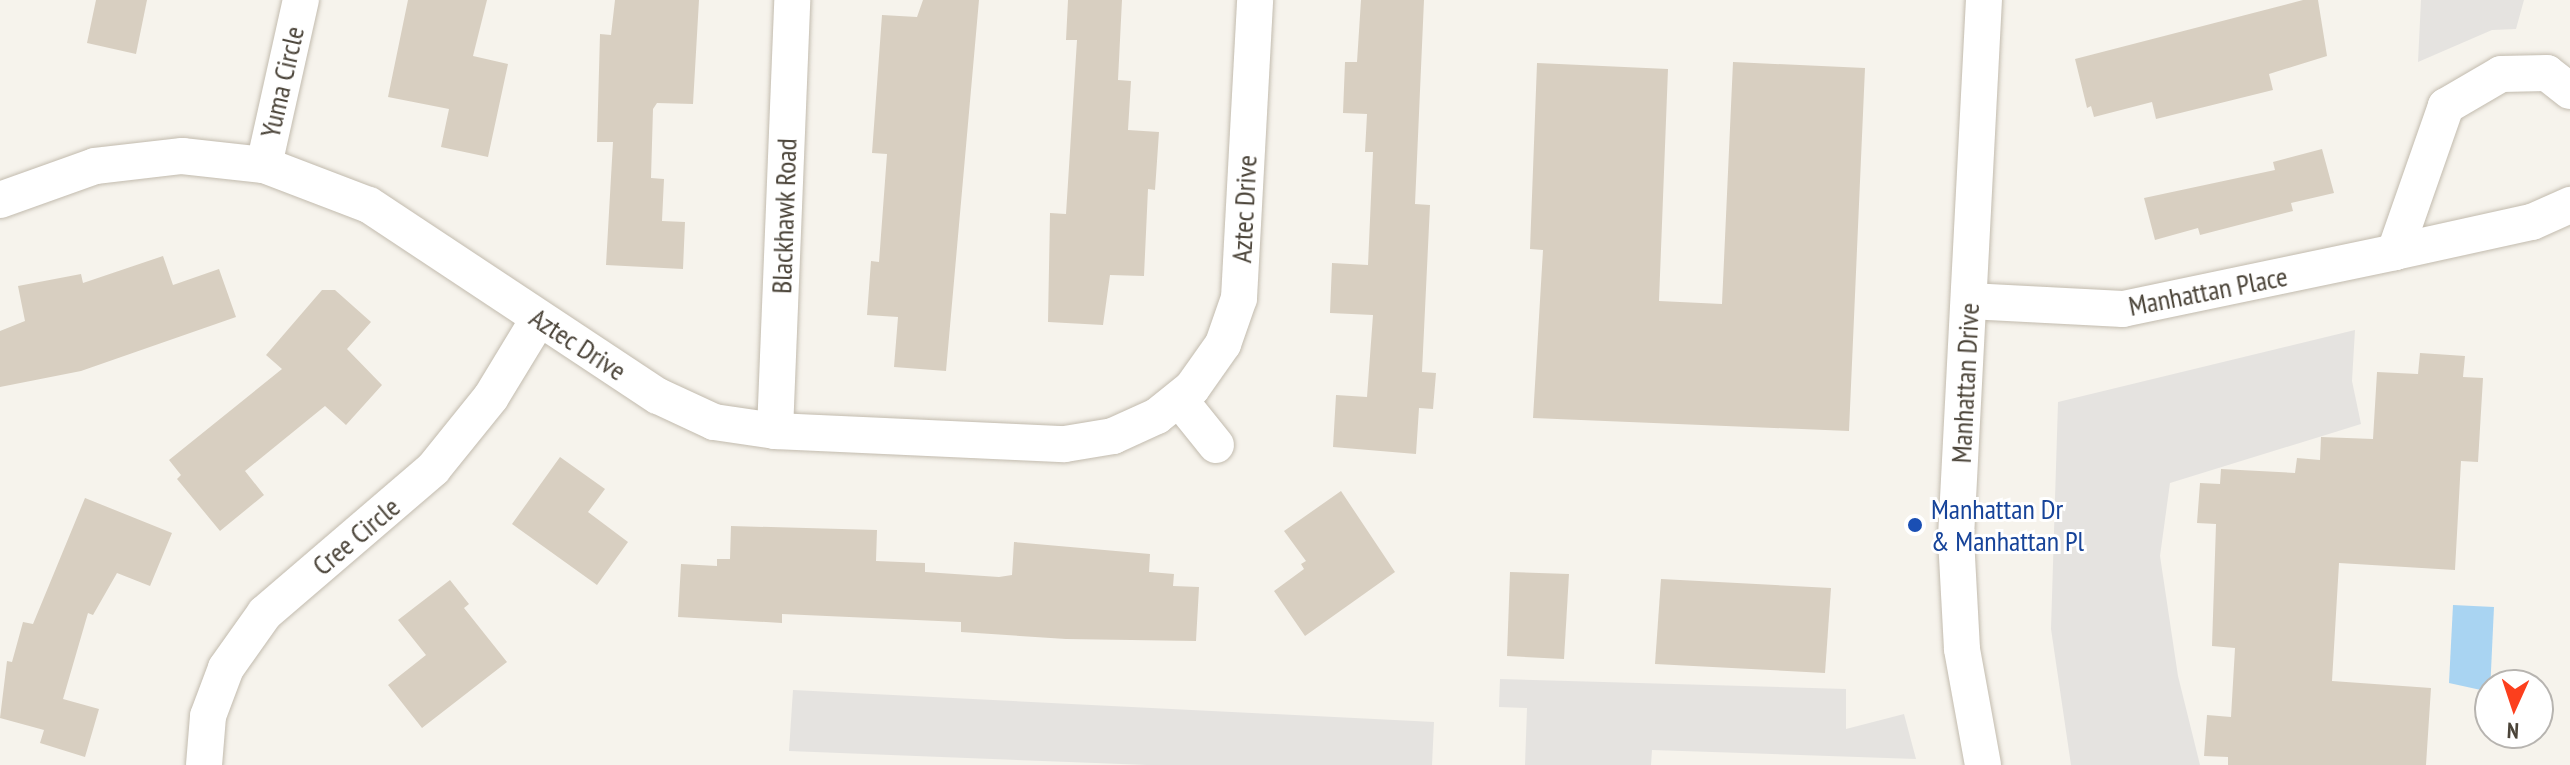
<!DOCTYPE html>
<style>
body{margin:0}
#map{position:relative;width:2570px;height:765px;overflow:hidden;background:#f6f3ec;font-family:"PT Sans Narrow",sans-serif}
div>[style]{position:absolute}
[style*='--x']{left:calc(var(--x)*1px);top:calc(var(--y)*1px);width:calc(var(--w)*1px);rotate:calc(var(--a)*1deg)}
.parking>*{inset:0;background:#e5e3e0}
.water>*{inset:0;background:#a9d4f2}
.building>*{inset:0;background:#d8cfc1}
.roads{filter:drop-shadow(0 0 2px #c2bbae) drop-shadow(0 0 2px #c2bbae)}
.minor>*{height:36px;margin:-18px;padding:0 18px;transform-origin:18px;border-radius:18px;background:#fff}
.dots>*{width:22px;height:22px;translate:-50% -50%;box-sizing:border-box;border:4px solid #fff;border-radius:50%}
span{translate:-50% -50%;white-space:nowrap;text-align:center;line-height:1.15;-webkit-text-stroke:6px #fff;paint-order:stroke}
.street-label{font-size:28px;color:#4b4439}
.transit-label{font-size:28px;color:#164399}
.left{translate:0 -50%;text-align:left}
.north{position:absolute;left:2474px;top:669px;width:80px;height:80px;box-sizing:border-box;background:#fff;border:2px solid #b7b4b0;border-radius:50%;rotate:183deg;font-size:22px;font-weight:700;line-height:32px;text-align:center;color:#4b4439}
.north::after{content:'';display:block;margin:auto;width:28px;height:36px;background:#fc3f1d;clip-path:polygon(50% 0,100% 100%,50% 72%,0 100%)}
</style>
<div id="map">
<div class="parking">
<div style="clip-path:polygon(2421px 0,2524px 0,2516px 29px,2492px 30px,2418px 62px)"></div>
<div style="clip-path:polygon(2355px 330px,2352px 381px,2361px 424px,2170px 483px,2160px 556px,2178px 676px,2200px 765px,2071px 765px,2051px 629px,2058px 402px)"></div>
<div style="clip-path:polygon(1500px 679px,1846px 689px,1846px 729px,1904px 714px,1916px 759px,1652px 750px,1651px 765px,1525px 765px,1527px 708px,1499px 707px)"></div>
<div style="clip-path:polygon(793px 690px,1434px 722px,1432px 765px,1147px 765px,789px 751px)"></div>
</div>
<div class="water">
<div style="clip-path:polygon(2453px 605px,2494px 607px,2490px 692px,2449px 683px)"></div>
</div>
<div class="building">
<div style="clip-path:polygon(96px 0,147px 0,136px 54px,87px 43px)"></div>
<div style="clip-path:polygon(408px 0,487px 0,473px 56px,508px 64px,488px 157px,441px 147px,449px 109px,388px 97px)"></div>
<div style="clip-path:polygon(615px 0,699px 0,693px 104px,657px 103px,653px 109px,651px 178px,664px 179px,662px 221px,685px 222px,683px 269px,606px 265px,613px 142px,597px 142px,600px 34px,611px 35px)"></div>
<div style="clip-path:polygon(923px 0,979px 0,946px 371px,894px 367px,898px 317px,867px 315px,871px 261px,879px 262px,887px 154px,872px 153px,882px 15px,917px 17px)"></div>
<div style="clip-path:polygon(1068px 0,1122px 0,1118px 80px,1131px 81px,1128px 130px,1159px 132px,1155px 190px,1148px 189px,1144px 276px,1110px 275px,1103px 325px,1048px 322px,1050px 213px,1066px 214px,1077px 40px,1066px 40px)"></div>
<div style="clip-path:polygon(1361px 0,1424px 0,1415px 204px,1430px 205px,1422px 372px,1436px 373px,1433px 409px,1419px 408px,1416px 454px,1333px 447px,1336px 395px,1367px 397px,1373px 315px,1330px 313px,1332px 263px,1368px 265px,1373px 152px,1365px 152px,1367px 114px,1343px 113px,1345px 62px,1357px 62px)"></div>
<div style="clip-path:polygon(2303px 0,2318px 0,2327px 56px,2269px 74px,2273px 90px,2156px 119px,2152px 102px,2094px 117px,2091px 106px,2087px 108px,2075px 59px)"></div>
<div style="clip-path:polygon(1733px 62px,1865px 68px,1849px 431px,1533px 418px,1543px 250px,1530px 249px,1537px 63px,1668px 69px,1659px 301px,1722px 304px)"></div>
<div style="clip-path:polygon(2322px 149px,2334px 193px,2291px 203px,2293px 211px,2200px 235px,2198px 228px,2155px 240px,2144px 198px,2275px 170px,2273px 162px)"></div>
<div style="clip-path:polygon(163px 256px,173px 285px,219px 269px,236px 317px,81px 371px,0 387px,0 331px,25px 321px,18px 286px,81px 274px,83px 283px)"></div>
<div style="clip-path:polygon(322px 290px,335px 290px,371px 322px,347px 349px,382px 385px,346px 425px,325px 406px,245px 471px,264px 495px,220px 531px,177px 479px,181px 475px,169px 460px,282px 369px,266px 355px)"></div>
<div style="clip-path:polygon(2420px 353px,2465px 356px,2463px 377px,2483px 378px,2478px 462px,2461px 461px,2455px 570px,2339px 563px,2332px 681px,2431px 688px,2426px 765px,2228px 765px,2228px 757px,2204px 756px,2207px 715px,2231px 717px,2235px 648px,2212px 646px,2216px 524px,2197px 523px,2200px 483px,2220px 484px,2221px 469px,2295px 473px,2297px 458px,2320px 460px,2321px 437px,2373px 439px,2377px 372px,2418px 374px)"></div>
<div style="clip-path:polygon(560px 457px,605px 489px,588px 512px,628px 542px,597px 585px,512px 524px)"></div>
<div style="clip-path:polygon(1341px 491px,1395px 572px,1305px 636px,1274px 591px,1304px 569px,1301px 564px,1306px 561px,1284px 531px)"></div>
<div style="clip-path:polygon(85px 498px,172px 533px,150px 586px,117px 573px,93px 615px,88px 613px,63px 699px,99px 709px,85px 757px,40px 743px,44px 730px,0 718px,7px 661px,12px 662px,23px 622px,33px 624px)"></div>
<div style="clip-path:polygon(731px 526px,877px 530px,876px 561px,925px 563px,925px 572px,999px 577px,1012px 575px,1014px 542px,1150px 554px,1149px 572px,1174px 574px,1173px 586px,1199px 587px,1196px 641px,1066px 639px,961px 632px,961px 622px,782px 614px,782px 623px,678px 617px,681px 564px,717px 566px,717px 559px,730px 559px)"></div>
<div style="clip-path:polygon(1510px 572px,1569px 574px,1564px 659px,1507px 656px)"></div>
<div style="clip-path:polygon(1661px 579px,1831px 588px,1825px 673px,1655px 664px)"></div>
<div style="clip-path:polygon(450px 580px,469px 604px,464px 608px,507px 662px,422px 728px,388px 685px,426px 655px,398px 620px)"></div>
</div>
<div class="roads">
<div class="minor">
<div style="--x:2570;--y:91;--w:29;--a:-142"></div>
<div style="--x:2547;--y:73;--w:46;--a:178.8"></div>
<div style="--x:2501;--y:74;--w:64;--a:149.8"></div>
<div style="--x:2446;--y:106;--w:155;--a:109.3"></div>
<div style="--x:2395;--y:252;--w:140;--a:-12.4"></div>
<div style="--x:2532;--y:222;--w:42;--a:-24.1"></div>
<div style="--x:264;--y:165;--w:169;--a:-77.4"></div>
<div style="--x:0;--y:200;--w:101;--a:-19.7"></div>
<div style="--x:95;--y:166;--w:88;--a:-6.6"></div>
<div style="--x:182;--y:156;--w:82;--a:6.3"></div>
<div style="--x:264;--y:165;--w:112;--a:20.9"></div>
<div style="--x:369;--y:205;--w:346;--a:33.5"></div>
<div style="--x:658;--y:396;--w:62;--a:24.9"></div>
<div style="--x:714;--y:422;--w:62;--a:8.4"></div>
<div style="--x:775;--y:431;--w:290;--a:2.6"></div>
<div style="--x:1065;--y:444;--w:49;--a:-9.5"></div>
<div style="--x:1113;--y:436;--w:48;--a:-24.4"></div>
<div style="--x:1157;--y:416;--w:45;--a:-38.7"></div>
<div style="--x:1192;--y:388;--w:54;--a:-54.8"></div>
<div style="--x:1223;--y:344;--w:49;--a:-70.8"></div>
<div style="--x:1239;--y:298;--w:298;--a:-86.9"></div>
<div style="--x:1969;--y:301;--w:154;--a:3"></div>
<div style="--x:2123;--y:309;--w:278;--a:-11.8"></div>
<div style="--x:1179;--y:399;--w:59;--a:51.2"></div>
<div style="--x:775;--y:431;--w:431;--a:-87.7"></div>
<div style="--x:204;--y:765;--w:49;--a:-85.3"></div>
<div style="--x:208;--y:716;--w:51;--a:-69.4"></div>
<div style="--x:226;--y:668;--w:67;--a:-54.7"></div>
<div style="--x:265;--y:613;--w:221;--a:-40.6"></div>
<div style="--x:433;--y:469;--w:92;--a:-51.1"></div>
<div style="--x:491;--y:397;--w:92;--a:-58.7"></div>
<div style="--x:1983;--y:765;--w:118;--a:-100.3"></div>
<div style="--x:1962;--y:649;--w:112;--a:-93.1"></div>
<div style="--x:1956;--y:537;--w:538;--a:-87.02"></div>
</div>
</div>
<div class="dots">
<div style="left:1915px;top:525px;background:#1a4fb4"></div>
</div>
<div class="street-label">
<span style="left:282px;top:82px;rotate:-77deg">Yuma Circle</span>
<span style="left:1244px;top:209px;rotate:-87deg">Aztec Drive</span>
<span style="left:784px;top:216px;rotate:-88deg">Blackhawk Road</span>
<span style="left:2208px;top:291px;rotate:-11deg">Manhattan Place</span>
<span style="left:578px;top:344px;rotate:33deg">Aztec Drive</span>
<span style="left:1965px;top:383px;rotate:-87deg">Manhattan Drive</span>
<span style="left:356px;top:536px;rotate:-40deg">Cree Circle</span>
</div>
<div class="transit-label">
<span class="left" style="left:1931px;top:525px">Manhattan Dr<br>&amp; Manhattan Pl</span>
</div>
<div class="north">N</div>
</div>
